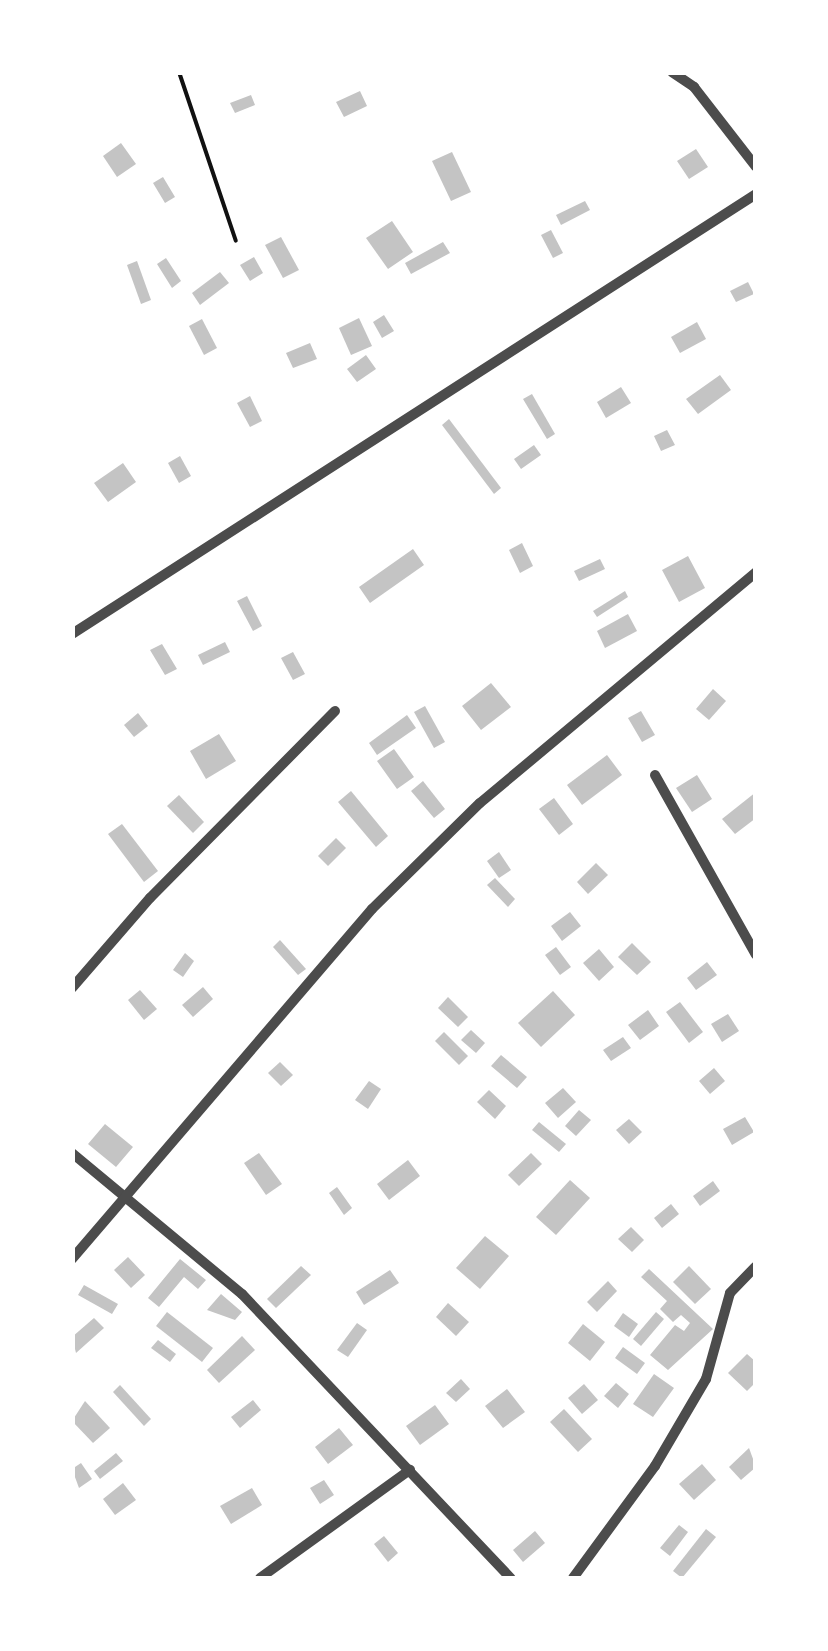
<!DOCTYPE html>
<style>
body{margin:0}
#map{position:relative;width:828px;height:1651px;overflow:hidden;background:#fff;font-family:"Titillium Web",sans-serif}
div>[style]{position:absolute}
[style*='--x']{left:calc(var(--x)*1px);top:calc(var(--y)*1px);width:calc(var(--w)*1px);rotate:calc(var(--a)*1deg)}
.building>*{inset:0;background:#c4c4c4}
.path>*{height:4px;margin:-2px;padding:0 2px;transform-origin:2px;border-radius:2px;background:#111}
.minor>*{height:10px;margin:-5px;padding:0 5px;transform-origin:5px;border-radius:5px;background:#4c4c4c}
span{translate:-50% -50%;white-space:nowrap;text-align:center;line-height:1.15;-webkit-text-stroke:8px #fff;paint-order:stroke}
.frame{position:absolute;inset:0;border:75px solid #fff;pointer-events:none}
</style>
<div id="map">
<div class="building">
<div style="clip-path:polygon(360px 91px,367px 106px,344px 117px,336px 102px)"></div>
<div style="clip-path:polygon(251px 95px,255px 105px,235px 113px,230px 103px)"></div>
<div style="clip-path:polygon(121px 143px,136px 164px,117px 177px,103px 156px)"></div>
<div style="clip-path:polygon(696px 149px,708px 167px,689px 179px,677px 161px)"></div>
<div style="clip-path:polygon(452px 152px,471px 192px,451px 201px,432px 161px)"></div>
<div style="clip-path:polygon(163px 177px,175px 197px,165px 203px,153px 183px)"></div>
<div style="clip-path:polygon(585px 201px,590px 210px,561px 225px,556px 215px)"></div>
<div style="clip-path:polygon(392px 221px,413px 252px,388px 269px,366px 238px)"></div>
<div style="clip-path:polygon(551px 230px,563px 253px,553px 258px,541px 235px)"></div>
<div style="clip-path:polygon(281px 237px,299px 270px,283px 278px,265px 245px)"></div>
<div style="clip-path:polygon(443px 242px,450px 253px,411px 274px,405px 263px)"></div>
<div style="clip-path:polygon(254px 257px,263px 273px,250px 281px,240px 265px)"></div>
<div style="clip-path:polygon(166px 258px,181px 281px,172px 288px,157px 264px)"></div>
<div style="clip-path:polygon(137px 261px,151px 300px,141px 304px,127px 265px)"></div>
<div style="clip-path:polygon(220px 272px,229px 283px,200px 305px,192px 293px)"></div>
<div style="clip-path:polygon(748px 282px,754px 294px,736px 302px,730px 291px)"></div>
<div style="clip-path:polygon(384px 315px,394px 331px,382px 338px,373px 322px)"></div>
<div style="clip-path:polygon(359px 318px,372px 346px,351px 355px,339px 328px)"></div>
<div style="clip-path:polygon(202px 319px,217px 348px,204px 355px,189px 326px)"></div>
<div style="clip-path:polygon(697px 322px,706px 339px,680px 353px,671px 337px)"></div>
<div style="clip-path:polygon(310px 343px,317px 359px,293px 368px,286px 353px)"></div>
<div style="clip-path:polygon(366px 355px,376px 369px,357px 382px,347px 369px)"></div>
<div style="clip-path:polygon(720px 375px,731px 390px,698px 414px,686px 399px)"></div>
<div style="clip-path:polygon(621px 387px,631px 403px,606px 418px,597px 402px)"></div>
<div style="clip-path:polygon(532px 394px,555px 434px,547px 439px,523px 399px)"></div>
<div style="clip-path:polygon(250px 396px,262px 421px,250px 427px,237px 403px)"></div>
<div style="clip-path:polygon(449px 419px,501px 488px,494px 494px,442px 425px)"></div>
<div style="clip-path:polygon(667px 430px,675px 445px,661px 451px,654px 436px)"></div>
<div style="clip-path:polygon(534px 445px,541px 455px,521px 469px,514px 459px)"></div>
<div style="clip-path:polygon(180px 456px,191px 476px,179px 483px,168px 463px)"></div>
<div style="clip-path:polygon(123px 463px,136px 482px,108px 502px,94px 483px)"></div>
<div style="clip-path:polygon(522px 543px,533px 566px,520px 573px,509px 550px)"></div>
<div style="clip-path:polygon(413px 549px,424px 565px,370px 603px,359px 587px)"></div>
<div style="clip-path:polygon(688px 556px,705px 588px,679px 602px,662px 570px)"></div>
<div style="clip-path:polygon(600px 559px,605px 569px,579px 581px,574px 571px)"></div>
<div style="clip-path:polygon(625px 591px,628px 597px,597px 617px,593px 611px)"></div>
<div style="clip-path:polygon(247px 596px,262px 626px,253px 631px,237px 601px)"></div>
<div style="clip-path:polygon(628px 614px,637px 631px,605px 648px,597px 631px)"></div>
<div style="clip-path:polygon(225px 642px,230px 652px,203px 665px,198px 655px)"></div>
<div style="clip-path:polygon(162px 644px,177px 669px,165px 675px,150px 650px)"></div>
<div style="clip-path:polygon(293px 652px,305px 674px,293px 680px,281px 658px)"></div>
<div style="clip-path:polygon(491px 683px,511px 707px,481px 730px,462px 706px)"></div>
<div style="clip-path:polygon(713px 689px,726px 701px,709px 720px,696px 709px)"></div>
<div style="clip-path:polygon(425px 706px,445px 742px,434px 748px,414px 712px)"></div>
<div style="clip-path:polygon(641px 711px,655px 735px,642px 742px,628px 718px)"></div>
<div style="clip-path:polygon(138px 713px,148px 726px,134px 737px,124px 725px)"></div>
<div style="clip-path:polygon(407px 715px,416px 728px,377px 755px,369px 743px)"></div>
<div style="clip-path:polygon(219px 734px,236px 761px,206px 779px,190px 751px)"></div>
<div style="clip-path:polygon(394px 749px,414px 777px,397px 789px,377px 761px)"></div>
<div style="clip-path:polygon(607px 755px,622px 775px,582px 805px,567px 785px)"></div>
<div style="clip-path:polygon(697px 775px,712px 799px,692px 812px,676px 788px)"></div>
<div style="clip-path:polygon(423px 781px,445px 809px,434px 818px,411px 791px)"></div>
<div style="clip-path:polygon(351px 791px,388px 836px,376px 847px,338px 802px)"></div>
<div style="clip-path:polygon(756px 792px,756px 818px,735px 834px,722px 819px)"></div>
<div style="clip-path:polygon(179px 795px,204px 822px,193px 833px,167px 806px)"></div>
<div style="clip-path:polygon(554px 798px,573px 824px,559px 835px,539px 809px)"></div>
<div style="clip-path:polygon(122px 824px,158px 871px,144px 882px,108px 834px)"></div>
<div style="clip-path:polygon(336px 838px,346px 848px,328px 866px,318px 856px)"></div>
<div style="clip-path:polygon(499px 852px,511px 870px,499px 878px,487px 861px)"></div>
<div style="clip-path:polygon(596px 863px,608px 875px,588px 894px,577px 882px)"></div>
<div style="clip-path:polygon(495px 878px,515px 899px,508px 907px,487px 885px)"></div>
<div style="clip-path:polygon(570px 912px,581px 926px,562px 941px,551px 926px)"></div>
<div style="clip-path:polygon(280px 940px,306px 969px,298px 975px,273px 947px)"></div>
<div style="clip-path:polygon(632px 943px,651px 962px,637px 975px,618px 957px)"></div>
<div style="clip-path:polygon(556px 947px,571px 967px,560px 975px,545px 955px)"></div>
<div style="clip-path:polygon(599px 949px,614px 967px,599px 981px,583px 963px)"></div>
<div style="clip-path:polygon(185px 953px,194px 961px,183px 977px,173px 970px)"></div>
<div style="clip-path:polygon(707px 962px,717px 975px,696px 990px,687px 978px)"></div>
<div style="clip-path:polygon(203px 987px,213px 999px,193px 1017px,182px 1005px)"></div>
<div style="clip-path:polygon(140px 990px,157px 1009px,144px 1020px,128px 1000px)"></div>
<div style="clip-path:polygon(553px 991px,575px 1015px,541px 1047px,518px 1023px)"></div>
<div style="clip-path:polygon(448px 997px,468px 1017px,458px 1027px,438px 1008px)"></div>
<div style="clip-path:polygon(680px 1002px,703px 1032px,689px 1043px,666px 1012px)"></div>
<div style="clip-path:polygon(648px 1010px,659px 1026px,640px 1040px,628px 1025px)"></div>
<div style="clip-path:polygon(728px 1014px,739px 1031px,722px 1042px,711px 1024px)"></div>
<div style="clip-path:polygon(471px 1030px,485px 1043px,476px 1053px,461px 1040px)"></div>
<div style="clip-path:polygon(444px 1032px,468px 1056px,459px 1065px,435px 1041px)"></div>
<div style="clip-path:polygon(623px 1037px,631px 1048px,611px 1061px,603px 1050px)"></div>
<div style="clip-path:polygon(501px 1055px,527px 1077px,517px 1088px,491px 1066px)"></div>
<div style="clip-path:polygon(280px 1062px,293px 1075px,281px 1086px,268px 1073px)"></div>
<div style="clip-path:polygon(714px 1068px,725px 1081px,710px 1094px,699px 1081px)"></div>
<div style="clip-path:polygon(369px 1081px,381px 1089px,368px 1109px,355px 1100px)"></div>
<div style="clip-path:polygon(563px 1088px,576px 1102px,558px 1118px,545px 1103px)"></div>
<div style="clip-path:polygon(489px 1090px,506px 1106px,495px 1119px,477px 1102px)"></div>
<div style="clip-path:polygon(579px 1110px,591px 1120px,576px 1136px,565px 1126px)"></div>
<div style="clip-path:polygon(745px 1117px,754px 1132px,732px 1145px,723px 1129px)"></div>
<div style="clip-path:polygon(629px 1119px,642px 1132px,629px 1144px,616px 1130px)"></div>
<div style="clip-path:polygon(539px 1122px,566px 1144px,559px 1152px,532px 1130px)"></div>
<div style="clip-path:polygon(105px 1124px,133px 1147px,116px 1167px,88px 1144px)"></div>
<div style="clip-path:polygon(259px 1153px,282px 1184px,266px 1195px,244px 1163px)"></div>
<div style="clip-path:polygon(531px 1153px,542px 1164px,519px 1186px,508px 1175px)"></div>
<div style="clip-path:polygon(408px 1160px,420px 1176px,389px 1200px,377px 1184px)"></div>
<div style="clip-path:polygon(570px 1180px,590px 1198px,556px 1235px,536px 1217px)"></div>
<div style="clip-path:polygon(713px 1181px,720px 1191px,700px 1206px,693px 1196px)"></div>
<div style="clip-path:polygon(337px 1187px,352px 1208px,344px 1215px,329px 1193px)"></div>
<div style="clip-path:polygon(671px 1204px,679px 1214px,662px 1228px,654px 1218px)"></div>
<div style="clip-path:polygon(631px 1227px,644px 1240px,632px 1252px,618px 1239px)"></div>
<div style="clip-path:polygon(485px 1236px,509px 1256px,480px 1289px,456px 1268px)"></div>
<div style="clip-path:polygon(128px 1257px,145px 1275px,131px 1288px,114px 1270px)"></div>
<div style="clip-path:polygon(180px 1259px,206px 1280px,198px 1289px,184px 1277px,159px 1307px,148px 1298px)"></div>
<div style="clip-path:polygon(301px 1266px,311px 1275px,276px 1308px,267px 1299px)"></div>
<div style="clip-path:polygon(689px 1266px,711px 1289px,695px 1304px,673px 1282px)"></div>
<div style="clip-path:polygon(649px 1269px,713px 1329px,668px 1370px,650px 1355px,675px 1325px,684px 1331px,690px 1323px,681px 1315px,673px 1322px,660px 1309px,667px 1301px,641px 1277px)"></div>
<div style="clip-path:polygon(390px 1270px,399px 1283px,364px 1305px,356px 1292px)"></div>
<div style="clip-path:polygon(608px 1281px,617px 1291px,597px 1312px,587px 1302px)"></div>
<div style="clip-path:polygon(84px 1285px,118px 1304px,112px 1314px,78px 1295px)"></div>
<div style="clip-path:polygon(221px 1294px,242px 1312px,235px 1320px,207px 1310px)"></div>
<div style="clip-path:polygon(448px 1303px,469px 1322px,456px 1336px,436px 1317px)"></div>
<div style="clip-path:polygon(167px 1312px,213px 1348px,202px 1362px,156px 1326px)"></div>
<div style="clip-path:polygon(656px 1312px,664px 1319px,641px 1346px,633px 1339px)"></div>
<div style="clip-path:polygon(623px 1313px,638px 1324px,629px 1337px,614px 1326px)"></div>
<div style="clip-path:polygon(94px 1318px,104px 1328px,76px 1353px,72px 1337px)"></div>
<div style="clip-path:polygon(357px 1323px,367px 1330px,348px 1357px,337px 1350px)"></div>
<div style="clip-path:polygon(583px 1324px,605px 1342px,590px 1361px,568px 1343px)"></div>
<div style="clip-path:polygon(242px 1336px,255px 1350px,219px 1383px,207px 1370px)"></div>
<div style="clip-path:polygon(158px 1340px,176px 1354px,170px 1362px,151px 1348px)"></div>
<div style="clip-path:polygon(623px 1347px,645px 1363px,637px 1374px,615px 1358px)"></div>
<div style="clip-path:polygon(747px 1354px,756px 1362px,756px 1382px,747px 1391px,728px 1373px)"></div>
<div style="clip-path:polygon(654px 1374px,674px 1388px,653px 1417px,633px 1404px)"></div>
<div style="clip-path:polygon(461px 1379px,470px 1389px,456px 1402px,446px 1393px)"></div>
<div style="clip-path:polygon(616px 1383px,629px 1394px,618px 1408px,604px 1396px)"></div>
<div style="clip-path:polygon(584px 1384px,598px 1400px,582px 1414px,568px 1398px)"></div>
<div style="clip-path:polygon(120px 1385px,151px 1419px,144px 1426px,113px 1392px)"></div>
<div style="clip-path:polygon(507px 1389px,525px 1412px,503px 1428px,485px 1406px)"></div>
<div style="clip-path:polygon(253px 1400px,261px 1410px,240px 1428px,231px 1417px)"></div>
<div style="clip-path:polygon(85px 1401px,110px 1428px,93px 1443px,72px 1421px)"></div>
<div style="clip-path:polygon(435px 1405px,449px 1424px,420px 1445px,406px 1426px)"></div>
<div style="clip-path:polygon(564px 1409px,592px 1439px,578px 1452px,550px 1422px)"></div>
<div style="clip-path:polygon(339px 1428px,353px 1445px,328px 1464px,315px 1447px)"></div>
<div style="clip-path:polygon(749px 1448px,756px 1467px,741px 1480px,729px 1467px)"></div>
<div style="clip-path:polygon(116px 1453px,123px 1461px,100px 1479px,94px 1471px)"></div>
<div style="clip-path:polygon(81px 1463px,92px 1479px,79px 1488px,72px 1469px)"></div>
<div style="clip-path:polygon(702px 1464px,716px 1480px,694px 1500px,679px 1484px)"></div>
<div style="clip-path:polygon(324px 1480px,334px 1495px,320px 1504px,310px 1488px)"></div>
<div style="clip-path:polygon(123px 1483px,136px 1500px,115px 1515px,103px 1499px)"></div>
<div style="clip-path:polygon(252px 1488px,262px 1505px,231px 1524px,220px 1506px)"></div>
<div style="clip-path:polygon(679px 1525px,688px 1532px,670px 1556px,660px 1548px)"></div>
<div style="clip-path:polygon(706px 1529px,716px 1537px,682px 1578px,673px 1571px)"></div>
<div style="clip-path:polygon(535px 1531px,545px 1543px,523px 1562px,513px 1550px)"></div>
<div style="clip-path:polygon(384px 1536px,398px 1553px,388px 1562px,374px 1544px)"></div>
</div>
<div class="path">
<div style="--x:179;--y:72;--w:178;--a:71.4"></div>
</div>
<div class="minor">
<div style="--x:672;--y:72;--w:27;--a:34"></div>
<div style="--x:694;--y:87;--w:101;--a:52.2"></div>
<div style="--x:72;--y:634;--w:813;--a:-32.75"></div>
<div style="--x:655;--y:775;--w:206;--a:60.7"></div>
<div style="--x:72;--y:988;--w:119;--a:-49.1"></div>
<div style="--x:150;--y:898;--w:263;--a:-45.3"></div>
<div style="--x:72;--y:1153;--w:221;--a:39.7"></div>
<div style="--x:242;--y:1294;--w:391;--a:46.6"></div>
<div style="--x:72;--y:1259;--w:461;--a:-49.4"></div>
<div style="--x:372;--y:909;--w:151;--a:-44.5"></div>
<div style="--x:480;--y:803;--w:360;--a:-39.9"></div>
<div style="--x:260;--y:1578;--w:185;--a:-35.8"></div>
<div style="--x:573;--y:1578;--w:139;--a:-53.8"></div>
<div style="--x:655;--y:1466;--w:101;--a:-59.6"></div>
<div style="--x:706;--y:1379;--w:89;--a:-74.4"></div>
<div style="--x:730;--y:1293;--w:37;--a:-46"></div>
</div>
<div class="frame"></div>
</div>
